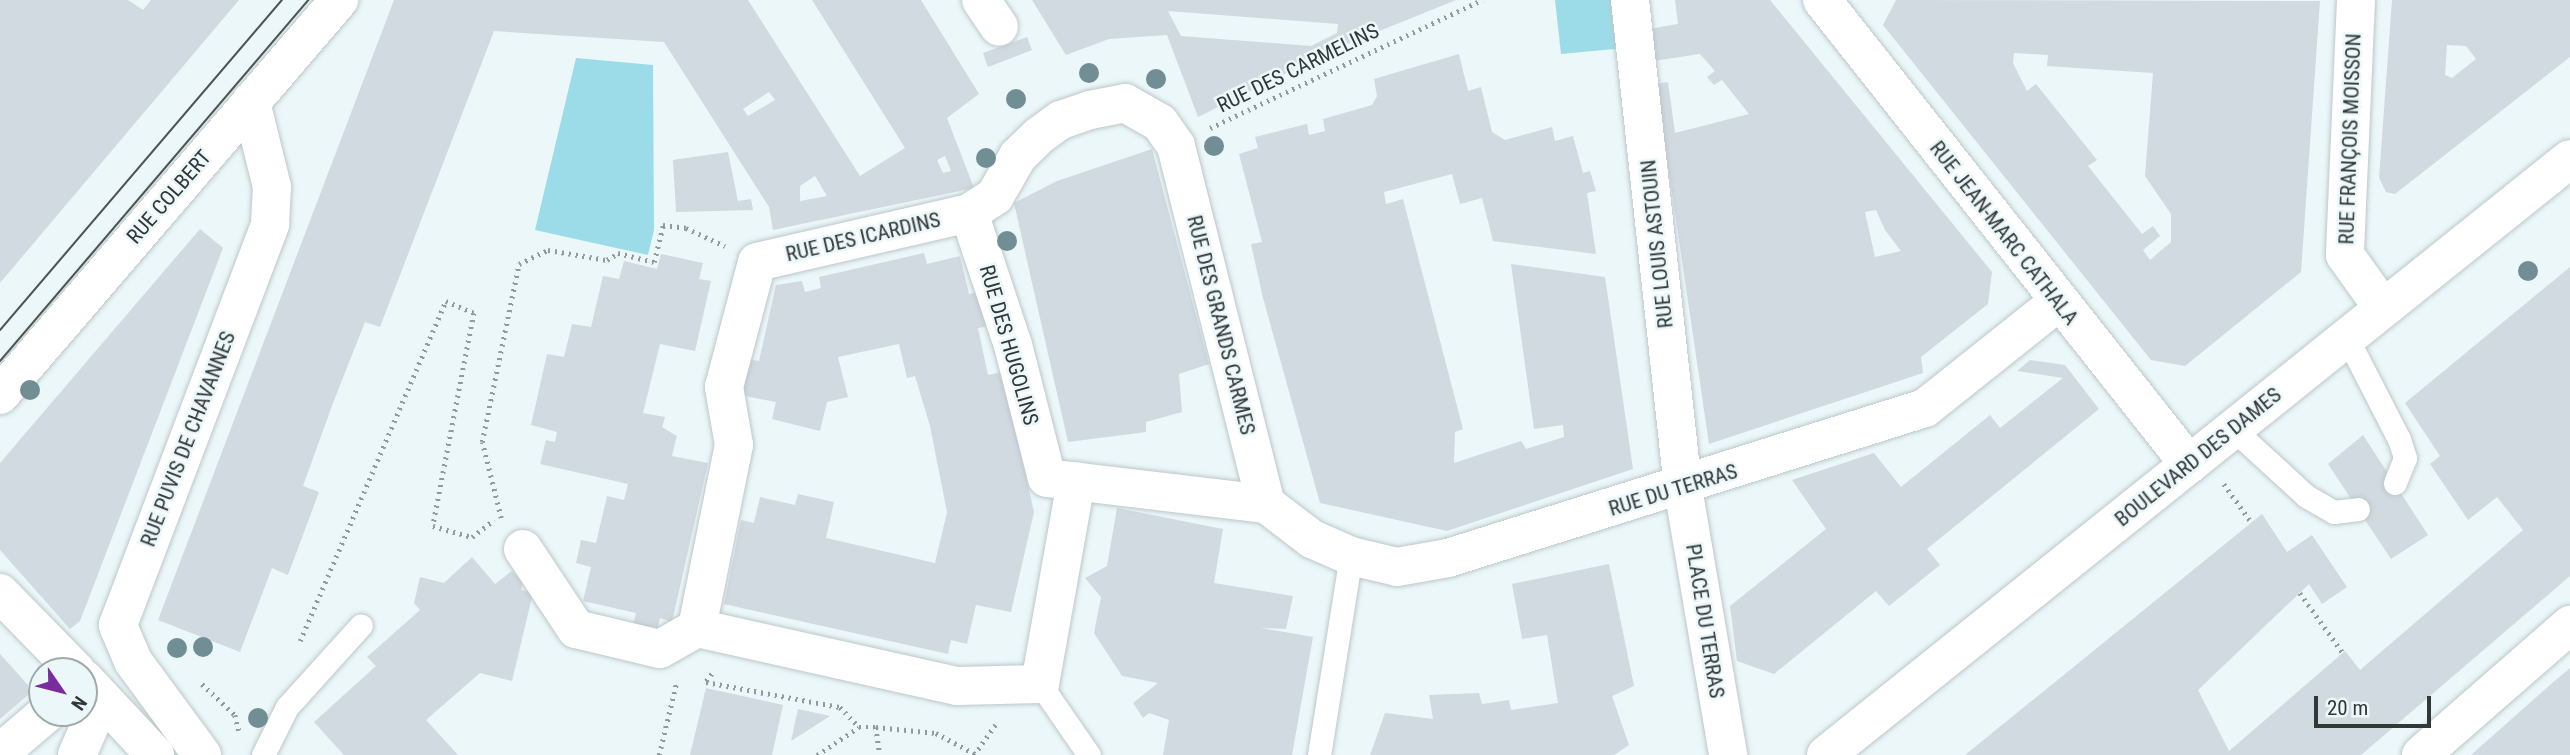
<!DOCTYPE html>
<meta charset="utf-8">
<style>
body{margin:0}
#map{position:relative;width:2570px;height:755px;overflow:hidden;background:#ebf7f9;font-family:"Roboto Condensed",sans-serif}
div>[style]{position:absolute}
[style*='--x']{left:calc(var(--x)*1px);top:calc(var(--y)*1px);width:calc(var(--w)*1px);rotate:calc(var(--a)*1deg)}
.green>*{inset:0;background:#9cdce9}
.building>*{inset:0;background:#d0dae0}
.path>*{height:4.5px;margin-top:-2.25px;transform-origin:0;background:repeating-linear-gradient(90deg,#929b9c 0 2px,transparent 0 7px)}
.roads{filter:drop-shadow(0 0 2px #bcc7ca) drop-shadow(0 0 2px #bcc7ca)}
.lane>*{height:23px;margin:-11.5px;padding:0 11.5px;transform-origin:11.5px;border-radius:11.5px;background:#fff}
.street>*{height:38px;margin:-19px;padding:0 19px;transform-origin:19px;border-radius:19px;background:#fff}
.secondary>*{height:38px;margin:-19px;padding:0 19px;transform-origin:19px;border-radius:19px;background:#fff}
.tram>*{height:2px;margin:-1px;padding:0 1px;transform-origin:1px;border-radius:1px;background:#4e5454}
.trees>*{width:20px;height:20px;margin:-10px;border-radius:50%;background:#708e93}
span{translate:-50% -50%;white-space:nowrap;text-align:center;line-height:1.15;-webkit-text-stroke:5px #ebf7f9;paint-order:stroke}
.street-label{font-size:21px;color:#323737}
.north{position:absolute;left:28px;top:657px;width:70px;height:70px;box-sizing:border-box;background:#ebf7f9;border:2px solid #a1aaab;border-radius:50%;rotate:125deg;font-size:19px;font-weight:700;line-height:28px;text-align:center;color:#323737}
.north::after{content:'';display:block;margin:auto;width:24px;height:32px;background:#7a2c9d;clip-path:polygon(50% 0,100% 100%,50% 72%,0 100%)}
.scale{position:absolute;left:2314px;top:696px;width:117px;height:32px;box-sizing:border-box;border:4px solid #323737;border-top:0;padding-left:9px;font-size:21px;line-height:24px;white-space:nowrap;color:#323737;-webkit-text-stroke:5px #ebf7f9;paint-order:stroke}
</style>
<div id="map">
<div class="green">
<div style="clip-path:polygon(1555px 0,1622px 0,1625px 48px,1561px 54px)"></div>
<div style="clip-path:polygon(576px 58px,653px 65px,654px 230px,648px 255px,535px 230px)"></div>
</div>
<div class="building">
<div style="clip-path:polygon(0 0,128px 0,143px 10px,151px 0,239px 0,0 283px)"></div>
<div style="clip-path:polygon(evenodd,394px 0,748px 0,860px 176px,905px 148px,812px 0,921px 0,979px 94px,947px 118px,974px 188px,773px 230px,769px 207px,664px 42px,494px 31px,380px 327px,365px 322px,333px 403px,303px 486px,319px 492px,288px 575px,272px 568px,240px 652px,158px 620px,394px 0,769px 92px,775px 100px,748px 116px,743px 109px,769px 92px,394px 0,945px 156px,951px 171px,943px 173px,937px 160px,945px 156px,394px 0,815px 176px,827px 196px,800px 201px,800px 186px,815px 176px)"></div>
<div style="clip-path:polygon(evenodd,1032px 0,1456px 0,1335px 49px,1198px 117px,1167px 35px,1109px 39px,1066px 55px,1032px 0,1168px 11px,1338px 24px,1337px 33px,1311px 46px,1181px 36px,1168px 11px)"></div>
<div style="clip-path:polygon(evenodd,1675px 0,1770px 0,1992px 272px,1988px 304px,1921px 357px,1923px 373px,1709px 444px,1656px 84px,1668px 82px,1675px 133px,1749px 114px,1722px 80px,1714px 85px,1707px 77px,1715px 71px,1700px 54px,1653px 61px,1649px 29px,1678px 24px,1675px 0,1876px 210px,1885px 230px,1901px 251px,1875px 257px,1865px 212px,1876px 210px)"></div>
<div style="clip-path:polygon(evenodd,1896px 0,2320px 1px,2301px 272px,2185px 366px,2151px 360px,1883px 25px,1896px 0,2014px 53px,2048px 55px,2047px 66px,2153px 73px,2145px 176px,2171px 214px,2171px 242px,2150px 260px,2143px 250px,2160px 236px,2153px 226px,2142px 234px,2088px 166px,2097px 160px,2036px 84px,2027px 91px,2013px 63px,2014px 53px)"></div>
<div style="clip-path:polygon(evenodd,2392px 0,2570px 0,2570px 57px,2395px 194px,2386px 192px,2379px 178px,2392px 0,2447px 45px,2466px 46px,2476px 59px,2452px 78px,2445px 75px,2447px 45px)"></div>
<div style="clip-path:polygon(1027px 37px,1032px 50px,988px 67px,983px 53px)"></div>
<div style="clip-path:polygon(1459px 54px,1468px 91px,1481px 87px,1492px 132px,1505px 140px,1552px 127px,1555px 141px,1573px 136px,1583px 173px,1590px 171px,1596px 191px,1587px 193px,1596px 254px,1493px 241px,1482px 198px,1460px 204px,1452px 174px,1384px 192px,1386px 204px,1403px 199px,1463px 429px,1455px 432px,1454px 463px,1521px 441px,1526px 449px,1564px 437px,1563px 425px,1534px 429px,1511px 264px,1605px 277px,1633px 469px,1447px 531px,1320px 503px,1263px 298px,1251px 244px,1262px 242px,1239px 154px,1258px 148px,1255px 137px,1307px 124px,1309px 135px,1325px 131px,1323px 119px,1372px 105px,1377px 96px,1374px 79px)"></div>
<div style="clip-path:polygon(1152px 149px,1209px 364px,1179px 374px,1182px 412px,1146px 422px,1146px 432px,1068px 442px,1014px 203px,1057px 181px)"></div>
<div style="clip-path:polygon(728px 152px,738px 201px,751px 199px,753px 210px,676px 212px,673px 160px)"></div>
<div style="clip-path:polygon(200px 229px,223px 248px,80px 621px,70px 629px,0 550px,0 463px)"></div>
<div style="clip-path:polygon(924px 253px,927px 264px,960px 256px,969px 294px,981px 291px,989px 326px,978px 328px,988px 375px,1002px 372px,1034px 512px,1011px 612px,976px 605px,967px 644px,951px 640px,948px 654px,724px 604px,741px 520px,754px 523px,760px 497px,795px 505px,798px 494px,834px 502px,826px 538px,935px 563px,947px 512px,930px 426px,915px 376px,907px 378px,899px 344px,838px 357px,848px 397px,827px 402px,820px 431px,772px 419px,776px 402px,740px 395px,748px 359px,759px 361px,776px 285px,802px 281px,805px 292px,821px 288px,819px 277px)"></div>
<div style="clip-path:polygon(661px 254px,703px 263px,699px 279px,711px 281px,695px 351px,660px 344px,643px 413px,665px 417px,662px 427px,677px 436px,672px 456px,708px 463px,672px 622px,660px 618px,656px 636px,632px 631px,636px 613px,583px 601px,591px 567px,576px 563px,581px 540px,596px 543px,607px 496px,624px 500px,628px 484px,540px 464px,546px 440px,555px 442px,557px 432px,531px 425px,547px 354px,564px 357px,572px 324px,591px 327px,603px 276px,619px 279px,624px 261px,657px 269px)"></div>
<div style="clip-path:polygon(2570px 267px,2570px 576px,2361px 755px,1965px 755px,2262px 514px,2287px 552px,2312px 535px,2347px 587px,2322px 604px,2309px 584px,2198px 690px,2229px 751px,2345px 651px,2360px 670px,2523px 530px,2497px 497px,2468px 520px,2430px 464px,2440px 456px,2405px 403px)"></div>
<div style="clip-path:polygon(2030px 360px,2065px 365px,2099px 409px,1927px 549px,1940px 565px,1889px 606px,1876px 591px,1774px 674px,1737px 661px,1730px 606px,1826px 529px,1792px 480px,1874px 453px,1901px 487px,1990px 415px,2000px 428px,2063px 378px,2017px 371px)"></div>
<div style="clip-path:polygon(2363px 435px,2428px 535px,2391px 559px,2328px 464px)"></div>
<div style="clip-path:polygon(1117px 508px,1223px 529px,1214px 583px,1293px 596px,1286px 629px,1261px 628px,1313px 637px,1292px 755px,1163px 755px,1169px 720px,1149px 713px,1143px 718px,1133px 703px,1158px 683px,1122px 676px,1094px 633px,1101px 597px,1085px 578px,1107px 566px)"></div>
<div style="clip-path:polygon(472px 557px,495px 584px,512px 571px,523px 582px,521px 590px,533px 593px,512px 681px,480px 673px,426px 720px,458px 755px,344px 755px,314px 722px,376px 666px,367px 657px,420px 610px,414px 603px,420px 577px,444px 583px)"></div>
<div style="clip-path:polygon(1609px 564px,1634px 686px,1612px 696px,1629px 745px,1614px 755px,1370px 755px,1385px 713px,1433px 719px,1429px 695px,1479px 693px,1482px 704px,1509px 700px,1511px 710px,1558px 703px,1547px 635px,1522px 639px,1512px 584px)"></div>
<div style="clip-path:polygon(0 654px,28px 685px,28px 695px,0 719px)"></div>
<div style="clip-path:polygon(2570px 668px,2570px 755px,2471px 755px,2550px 685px)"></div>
<div style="clip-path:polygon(706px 688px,783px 705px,772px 755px,690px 755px)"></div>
<div style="clip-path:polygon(798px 709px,830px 716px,791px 741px)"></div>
</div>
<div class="path">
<div style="--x:1210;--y:128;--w:301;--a:-25.2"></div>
<div style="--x:2224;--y:484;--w:48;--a:54.3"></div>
<div style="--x:501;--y:518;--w:78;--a:-104"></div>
<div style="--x:482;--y:442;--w:182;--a:-78.3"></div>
<div style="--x:519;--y:264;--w:32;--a:-26"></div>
<div style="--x:548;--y:250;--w:60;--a:9.6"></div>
<div style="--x:607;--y:260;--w:13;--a:-32"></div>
<div style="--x:618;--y:253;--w:37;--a:14"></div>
<div style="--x:654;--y:262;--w:38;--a:-76"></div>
<div style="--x:663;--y:225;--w:23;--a:7"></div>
<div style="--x:686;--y:228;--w:43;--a:24.8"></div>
<div style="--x:2300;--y:593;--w:74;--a:54.4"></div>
<div style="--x:300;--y:641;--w:370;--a:-66.8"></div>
<div style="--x:446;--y:301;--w:30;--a:23"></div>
<div style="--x:474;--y:313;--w:217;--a:100.9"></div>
<div style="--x:433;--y:526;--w:41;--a:15.8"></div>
<div style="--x:472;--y:537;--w:28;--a:-38"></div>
<div style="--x:712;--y:674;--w:10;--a:127"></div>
<div style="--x:706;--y:682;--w:136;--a:10.6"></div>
<div style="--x:840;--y:707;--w:28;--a:46"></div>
<div style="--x:202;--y:684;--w:45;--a:43.2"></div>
<div style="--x:235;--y:715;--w:16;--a:76"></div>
<div style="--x:876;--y:727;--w:28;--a:82"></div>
<div style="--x:659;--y:755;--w:73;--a:-76.5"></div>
<div style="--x:817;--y:755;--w:50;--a:-33.7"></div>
<div style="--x:859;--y:727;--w:17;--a:0"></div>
<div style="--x:876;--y:727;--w:60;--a:5.7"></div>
<div style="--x:936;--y:733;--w:47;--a:28.2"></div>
<div style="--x:974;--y:755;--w:37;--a:-55"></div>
</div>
<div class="roads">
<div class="lane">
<div style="--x:2347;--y:338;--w:114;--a:62.8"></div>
<div style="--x:2399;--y:439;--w:20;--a:72"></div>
<div style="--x:2405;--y:458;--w:27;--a:112"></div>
<div style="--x:2233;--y:429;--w:99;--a:42.5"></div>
<div style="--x:2306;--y:496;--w:32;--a:30"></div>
<div style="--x:2334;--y:512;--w:24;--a:-7"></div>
<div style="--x:1040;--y:684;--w:86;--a:55.4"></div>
<div style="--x:263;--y:755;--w:54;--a:-63.4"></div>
<div style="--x:287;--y:707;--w:110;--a:-47.9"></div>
<div style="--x:1319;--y:755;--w:202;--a:-80.9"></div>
</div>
<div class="street">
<div style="--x:981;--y:0;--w:32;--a:56"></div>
<div style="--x:1630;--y:0;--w:491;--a:83.8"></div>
<div style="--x:1683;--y:488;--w:271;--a:80.4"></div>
<div style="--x:1822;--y:0;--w:592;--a:51.66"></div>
<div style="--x:2356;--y:0;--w:255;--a:92.5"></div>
<div style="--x:2345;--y:255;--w:65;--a:54.4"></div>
<div style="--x:969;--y:213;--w:139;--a:71.6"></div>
<div style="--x:1013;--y:345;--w:137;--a:75.7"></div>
<div style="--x:1047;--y:478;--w:221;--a:6.8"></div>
<div style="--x:0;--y:395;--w:521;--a:-49.36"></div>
<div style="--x:1266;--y:504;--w:58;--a:37.3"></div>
<div style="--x:1312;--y:539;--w:43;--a:23.6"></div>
<div style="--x:1351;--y:556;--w:47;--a:13.4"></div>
<div style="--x:1397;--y:567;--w:52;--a:-10"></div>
<div style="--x:1448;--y:558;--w:500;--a:-17.46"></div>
<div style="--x:1925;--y:408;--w:169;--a:-38.5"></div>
<div style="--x:523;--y:549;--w:96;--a:56.5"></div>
<div style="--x:576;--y:629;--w:86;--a:13.4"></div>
<div style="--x:660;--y:649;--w:43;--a:-29.6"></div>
<div style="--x:697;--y:628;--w:266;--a:12.6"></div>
<div style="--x:957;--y:686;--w:83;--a:-1.4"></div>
<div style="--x:1040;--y:684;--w:206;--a:-79.9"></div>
<div style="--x:0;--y:593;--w:109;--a:45.7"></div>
<div style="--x:697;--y:628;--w:187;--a:-78.6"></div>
<div style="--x:734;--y:445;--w:59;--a:-99.8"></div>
<div style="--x:724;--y:387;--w:129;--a:-75.2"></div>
<div style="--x:757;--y:262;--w:218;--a:-13"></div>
<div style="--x:969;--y:213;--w:31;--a:-33"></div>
<div style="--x:995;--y:196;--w:46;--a:-60.1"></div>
<div style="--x:1018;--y:156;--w:30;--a:-44"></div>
<div style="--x:1040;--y:135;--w:26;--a:-36"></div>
<div style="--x:1061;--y:120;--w:31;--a:-19"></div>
<div style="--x:1090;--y:110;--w:36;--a:-11"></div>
<div style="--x:1125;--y:103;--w:40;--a:29.7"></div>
<div style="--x:1160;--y:123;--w:28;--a:55"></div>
<div style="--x:1176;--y:146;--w:369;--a:75.9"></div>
<div style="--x:84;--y:679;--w:104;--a:46.9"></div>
<div style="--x:0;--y:753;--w:62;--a:-40.4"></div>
<div style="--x:77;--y:755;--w:62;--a:-66.3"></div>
<div style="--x:202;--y:755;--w:117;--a:-126.3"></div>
<div style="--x:133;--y:661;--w:39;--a:-113"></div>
<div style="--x:118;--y:625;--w:429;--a:-69.2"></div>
<div style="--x:270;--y:224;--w:37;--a:-87"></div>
<div style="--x:272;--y:187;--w:88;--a:-103.9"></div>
<div style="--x:2421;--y:755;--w:198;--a:-41.1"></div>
</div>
<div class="secondary">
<div style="--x:1826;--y:755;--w:953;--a:-38.7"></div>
</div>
</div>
<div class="tram">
<div style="--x:0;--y:330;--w:434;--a:-49.5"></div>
<div style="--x:0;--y:361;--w:475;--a:-49.5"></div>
</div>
<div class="trees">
<div style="left:1089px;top:73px"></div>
<div style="left:1156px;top:79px"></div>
<div style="left:1016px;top:99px"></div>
<div style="left:1214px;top:146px"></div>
<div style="left:986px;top:158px"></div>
<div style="left:1007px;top:241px"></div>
<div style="left:2528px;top:271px"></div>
<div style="left:30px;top:390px"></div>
<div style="left:203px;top:647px"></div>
<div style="left:177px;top:648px"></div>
<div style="left:258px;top:718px"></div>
</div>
<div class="street-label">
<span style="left:1298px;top:68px;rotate:-26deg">RUE DES CARMELINS</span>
<span style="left:2350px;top:139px;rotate:-88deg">RUE FRANÇOIS MOISSON</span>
<span style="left:169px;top:197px;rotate:-49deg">RUE COLBERT</span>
<span style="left:2004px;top:233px;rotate:52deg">RUE JEAN-MARC CATHALA</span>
<span style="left:863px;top:237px;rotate:-13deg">RUE DES ICARDINS</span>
<span style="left:1657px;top:244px;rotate:-96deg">RUE LOUIS ASTOUIN</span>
<span style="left:1221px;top:325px;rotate:76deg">RUE DES GRANDS CARMES</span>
<span style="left:1009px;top:345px;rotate:74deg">RUE DES HUGOLINS</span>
<span style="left:188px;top:439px;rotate:-69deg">RUE PUVIS DE CHAVANNES</span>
<span style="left:2198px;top:457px;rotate:-39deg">BOULEVARD DES DAMES</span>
<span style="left:1673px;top:490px;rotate:-17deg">RUE DU TERRAS</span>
<span style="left:1705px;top:621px;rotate:81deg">PLACE DU TERRAS</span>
</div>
<div class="north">N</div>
<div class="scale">20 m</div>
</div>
